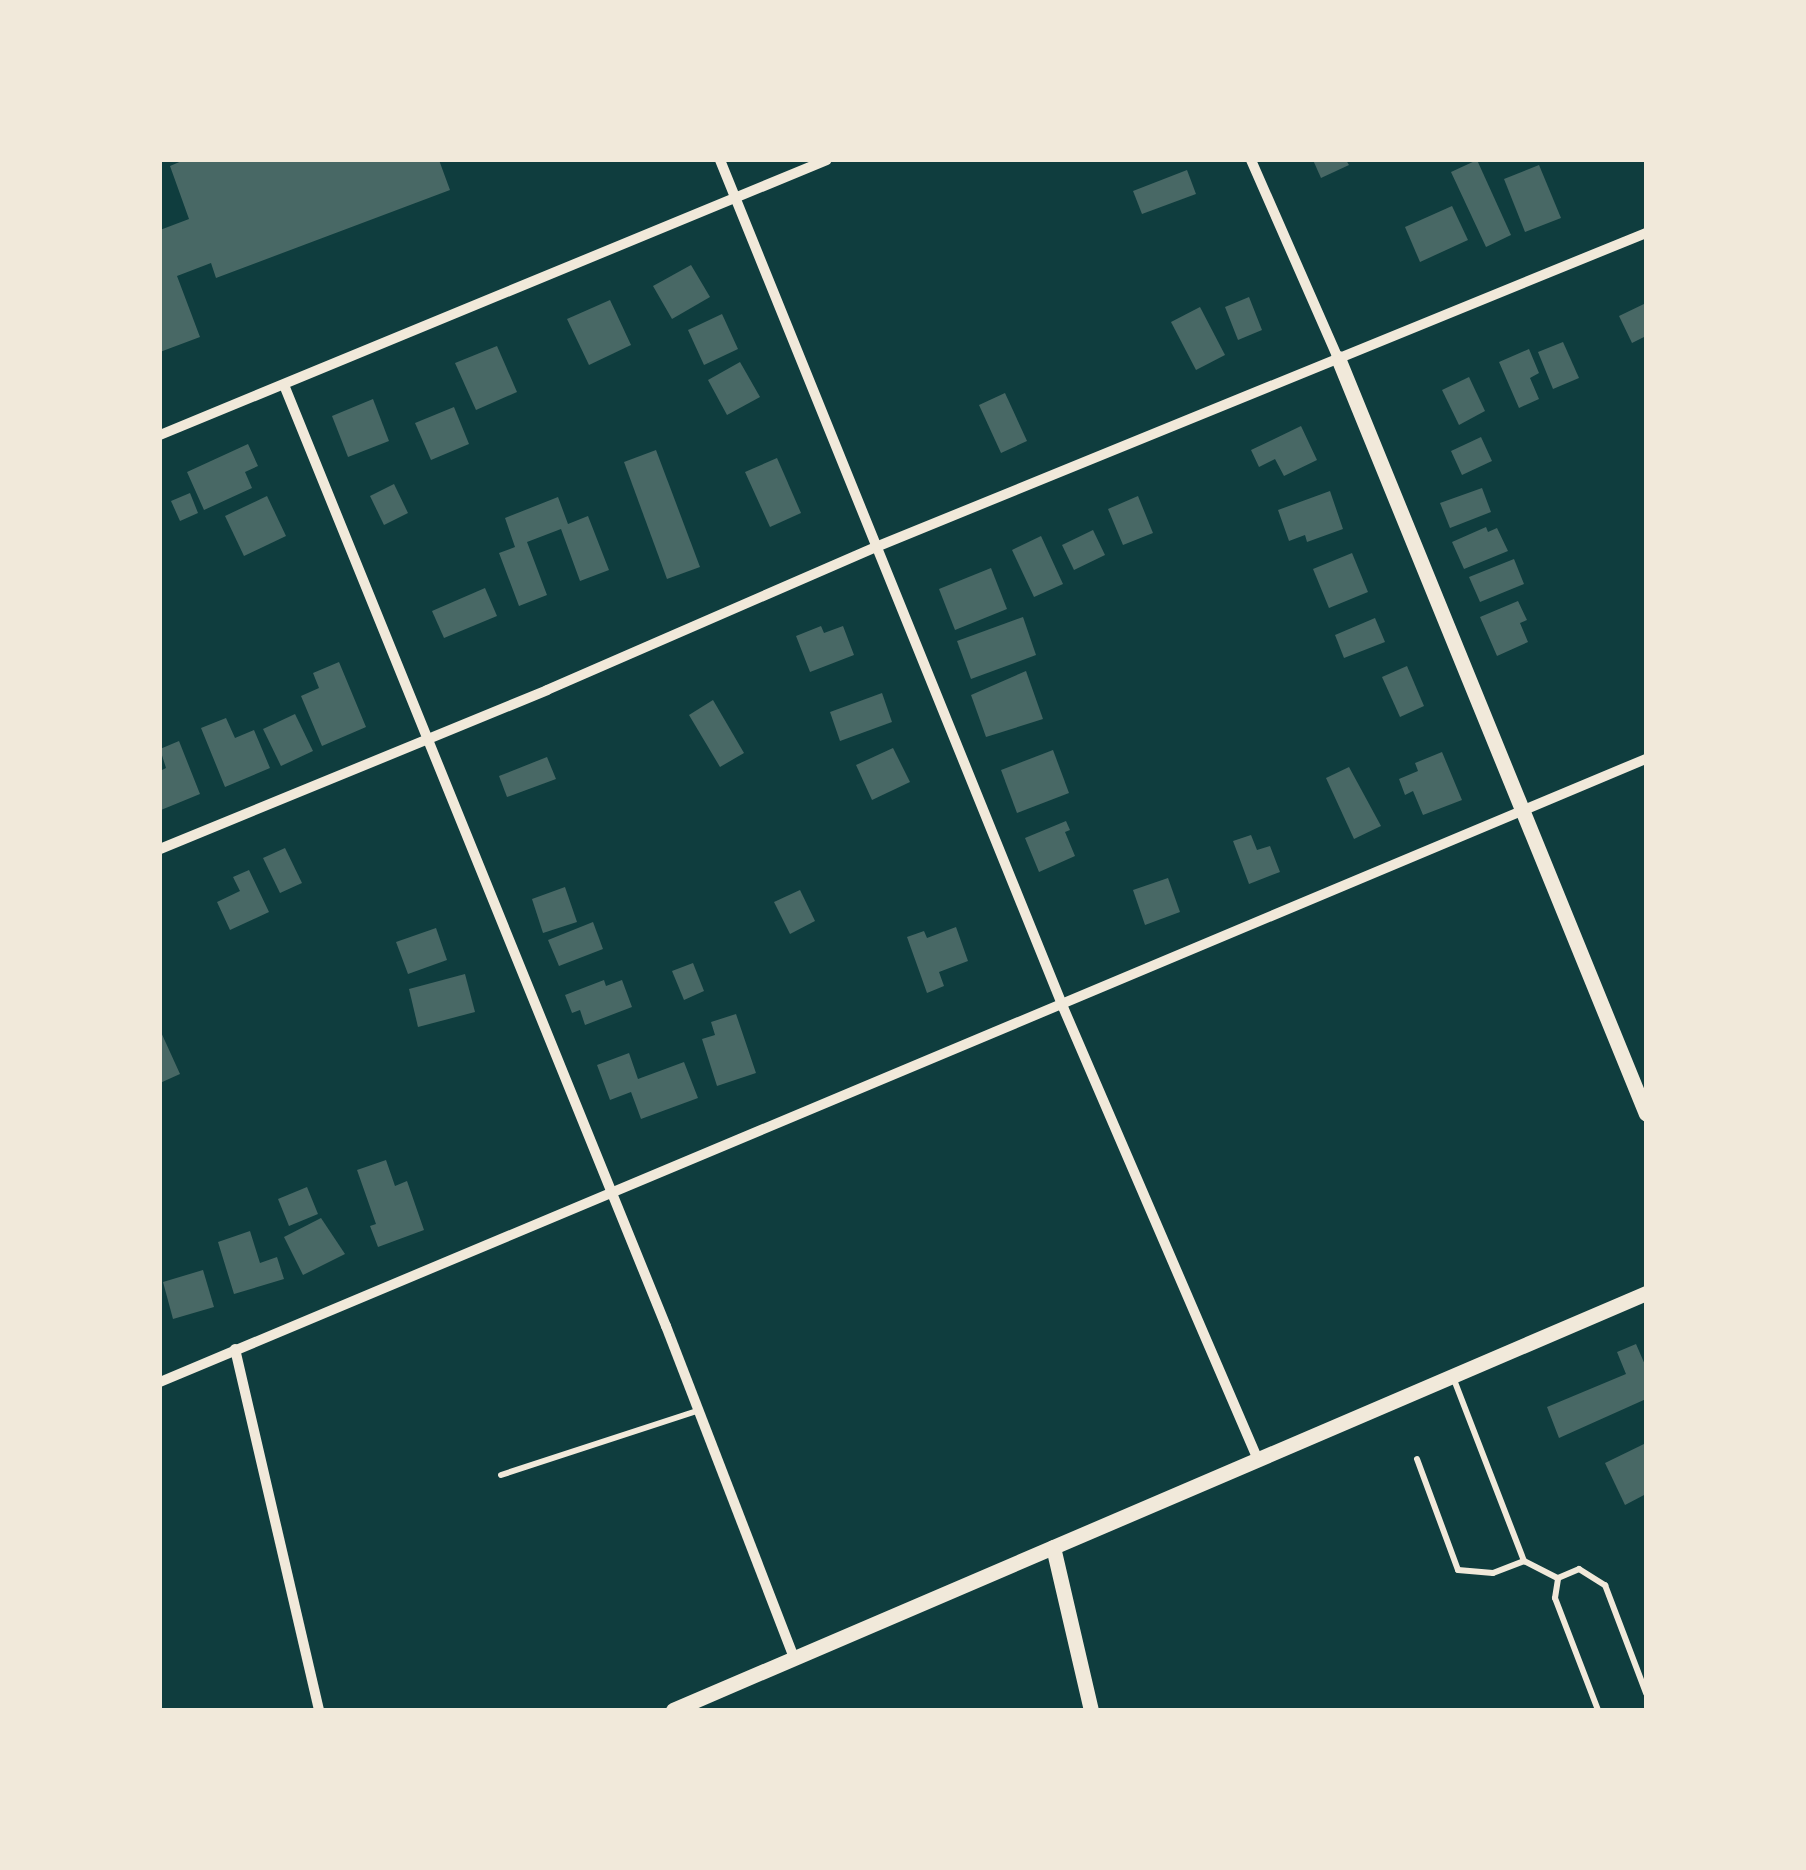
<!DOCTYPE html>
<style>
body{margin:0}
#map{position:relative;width:1806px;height:1870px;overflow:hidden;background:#0f3d3e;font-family:"Space Grotesk",sans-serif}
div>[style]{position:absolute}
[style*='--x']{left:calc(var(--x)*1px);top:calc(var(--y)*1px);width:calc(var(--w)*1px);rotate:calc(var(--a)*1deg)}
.building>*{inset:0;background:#486865}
.service>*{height:6px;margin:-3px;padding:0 3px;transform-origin:3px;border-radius:3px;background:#f1e9da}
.minor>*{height:10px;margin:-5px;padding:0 5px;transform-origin:5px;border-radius:5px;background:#f1e9da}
.tertiary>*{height:15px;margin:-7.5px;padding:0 7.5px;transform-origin:7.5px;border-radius:7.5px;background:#f1e9da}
span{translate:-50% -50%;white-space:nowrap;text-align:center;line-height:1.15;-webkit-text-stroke:10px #f1e9da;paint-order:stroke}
.frame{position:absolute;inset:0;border:162px solid #f1e9da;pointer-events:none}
</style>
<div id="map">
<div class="building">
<div style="clip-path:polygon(184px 160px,439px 160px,450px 190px,216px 278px,211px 263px,177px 276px,200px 337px,160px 352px,160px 230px,189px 219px,170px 166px)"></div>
<div style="clip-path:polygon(1313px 160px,1346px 160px,1349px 165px,1321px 178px)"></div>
<div style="clip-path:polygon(1477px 160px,1511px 235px,1486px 247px,1451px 172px)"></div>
<div style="clip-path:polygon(1539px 165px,1561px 218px,1525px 232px,1504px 179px)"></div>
<div style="clip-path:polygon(1187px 170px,1196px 194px,1142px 214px,1133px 191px)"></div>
<div style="clip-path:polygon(1452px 206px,1468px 240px,1420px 262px,1405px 227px)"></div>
<div style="clip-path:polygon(691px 265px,710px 297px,672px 319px,653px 286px)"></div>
<div style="clip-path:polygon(1249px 297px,1262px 330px,1238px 340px,1225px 307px)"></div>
<div style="clip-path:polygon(610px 300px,631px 345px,589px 365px,567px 319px)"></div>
<div style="clip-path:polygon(1646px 303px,1646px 336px,1632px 343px,1619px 316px)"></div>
<div style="clip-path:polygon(1200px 307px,1225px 355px,1196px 370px,1171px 322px)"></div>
<div style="clip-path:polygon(722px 314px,738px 349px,704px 365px,688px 330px)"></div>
<div style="clip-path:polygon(1563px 342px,1579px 378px,1553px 389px,1538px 352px)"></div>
<div style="clip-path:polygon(497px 346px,517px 392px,476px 410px,455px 363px)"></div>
<div style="clip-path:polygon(1529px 349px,1539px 373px,1530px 378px,1539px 399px,1519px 408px,1499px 362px)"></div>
<div style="clip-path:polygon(740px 362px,760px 397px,727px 415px,708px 380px)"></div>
<div style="clip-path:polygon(1469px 377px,1485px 411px,1459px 425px,1442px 390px)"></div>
<div style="clip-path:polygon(1005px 393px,1027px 441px,1001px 453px,979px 405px)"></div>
<div style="clip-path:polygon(373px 399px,389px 441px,348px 457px,332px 416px)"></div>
<div style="clip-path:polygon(454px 407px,469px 444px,431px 460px,415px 423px)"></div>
<div style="clip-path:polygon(1301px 426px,1317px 460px,1284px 476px,1275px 459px,1259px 467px,1251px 450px)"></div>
<div style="clip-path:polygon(1481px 437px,1492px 461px,1462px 475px,1451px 451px)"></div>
<div style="clip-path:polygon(248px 444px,258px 466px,245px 472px,252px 488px,204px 510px,187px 472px)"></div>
<div style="clip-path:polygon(656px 450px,700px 567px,667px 579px,624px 462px)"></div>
<div style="clip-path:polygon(777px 458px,801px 513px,770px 527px,745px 472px)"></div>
<div style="clip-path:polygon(394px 484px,408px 513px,384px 525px,370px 496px)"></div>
<div style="clip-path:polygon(1482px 488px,1491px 512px,1450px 528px,1440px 503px)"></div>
<div style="clip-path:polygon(1330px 491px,1343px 529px,1307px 542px,1305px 535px,1289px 541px,1278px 510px)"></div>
<div style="clip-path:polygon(190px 493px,198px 513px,180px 521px,171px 501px)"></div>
<div style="clip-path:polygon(267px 496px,286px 536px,244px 556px,225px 516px)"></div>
<div style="clip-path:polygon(1138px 496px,1153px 533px,1123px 545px,1108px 509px)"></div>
<div style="clip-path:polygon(558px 497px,568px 524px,588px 516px,609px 570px,580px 581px,561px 529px,527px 542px,547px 595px,519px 606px,499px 553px,515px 547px,505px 518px)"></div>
<div style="clip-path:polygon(1486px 527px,1488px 532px,1497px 528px,1508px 551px,1464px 569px,1452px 542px)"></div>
<div style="clip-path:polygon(1093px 530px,1105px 555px,1074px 570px,1062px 545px)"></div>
<div style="clip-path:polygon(1041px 536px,1063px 584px,1034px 597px,1012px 550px)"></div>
<div style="clip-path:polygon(1352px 553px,1368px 592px,1329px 608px,1313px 569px)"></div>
<div style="clip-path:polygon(1514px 559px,1524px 584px,1480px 602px,1469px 577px)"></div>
<div style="clip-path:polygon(991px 568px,1007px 609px,955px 630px,939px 589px)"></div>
<div style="clip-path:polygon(485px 588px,497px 616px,444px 638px,432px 611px)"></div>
<div style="clip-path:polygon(1518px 601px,1527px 620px,1520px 623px,1528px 642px,1497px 656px,1480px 617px)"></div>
<div style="clip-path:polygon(1023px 617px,1036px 655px,971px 679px,957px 641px)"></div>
<div style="clip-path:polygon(1375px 618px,1385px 642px,1344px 658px,1335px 635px)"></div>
<div style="clip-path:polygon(821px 626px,824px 633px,843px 626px,854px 655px,810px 672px,796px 636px)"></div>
<div style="clip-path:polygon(339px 662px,366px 727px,322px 746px,301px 696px,319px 688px,313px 673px)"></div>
<div style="clip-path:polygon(1407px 666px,1424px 706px,1400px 717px,1382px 677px)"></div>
<div style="clip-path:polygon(1026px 671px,1043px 719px,986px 737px,971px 695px)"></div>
<div style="clip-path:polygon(882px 693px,892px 722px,840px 741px,830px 712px)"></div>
<div style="clip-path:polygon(713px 700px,744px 753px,720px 767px,689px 715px)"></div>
<div style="clip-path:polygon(295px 714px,313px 751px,281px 766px,263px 729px)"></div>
<div style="clip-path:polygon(226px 718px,235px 738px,254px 730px,270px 768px,225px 787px,201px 728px)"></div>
<div style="clip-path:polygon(179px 741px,200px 794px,161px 810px,160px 771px,166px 768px,160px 749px)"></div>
<div style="clip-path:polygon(893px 748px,910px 782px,872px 800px,856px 765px)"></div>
<div style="clip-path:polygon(1053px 750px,1069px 793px,1017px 813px,1001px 770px)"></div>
<div style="clip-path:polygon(1442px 752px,1462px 800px,1423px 815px,1413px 791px,1405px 795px,1399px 779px,1418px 771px,1415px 763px)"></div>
<div style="clip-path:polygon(547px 757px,556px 779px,507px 797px,499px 776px)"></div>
<div style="clip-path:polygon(1349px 767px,1381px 826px,1354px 839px,1326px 778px)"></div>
<div style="clip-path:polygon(1066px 821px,1070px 830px,1065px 832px,1075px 856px,1039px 872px,1025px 838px)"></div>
<div style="clip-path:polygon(1251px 835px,1257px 850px,1270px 846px,1280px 872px,1249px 884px,1233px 841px)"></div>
<div style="clip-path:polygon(285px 848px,302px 883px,280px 893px,263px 858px)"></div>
<div style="clip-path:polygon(249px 870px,269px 912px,230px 930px,217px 902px,240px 891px,233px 877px)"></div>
<div style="clip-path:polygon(1168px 878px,1180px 912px,1145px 925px,1133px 890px)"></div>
<div style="clip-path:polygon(565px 887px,577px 922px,543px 933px,532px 899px)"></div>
<div style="clip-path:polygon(800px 890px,815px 921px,790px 934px,774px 902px)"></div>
<div style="clip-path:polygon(593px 922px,603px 949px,559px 966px,548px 940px)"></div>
<div style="clip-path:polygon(956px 927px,968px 961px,939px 972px,944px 986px,927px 993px,907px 937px,924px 931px,927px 938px)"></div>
<div style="clip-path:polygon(436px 928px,447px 960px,408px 974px,396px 942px)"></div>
<div style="clip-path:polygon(693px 963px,704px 991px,684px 1000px,672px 971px)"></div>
<div style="clip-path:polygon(465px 974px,475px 1012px,418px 1027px,409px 989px)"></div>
<div style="clip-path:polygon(604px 980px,606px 986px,622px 980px,632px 1007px,585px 1025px,580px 1010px,572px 1013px,565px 995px)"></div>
<div style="clip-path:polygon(736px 1014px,756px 1073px,717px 1086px,702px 1039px,715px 1035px,711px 1022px)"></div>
<div style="clip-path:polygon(160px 1030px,180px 1074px,160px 1083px)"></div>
<div style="clip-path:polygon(629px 1053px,638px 1079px,684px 1062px,698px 1098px,641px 1119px,631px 1092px,610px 1100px,597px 1065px)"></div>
<div style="clip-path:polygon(386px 1160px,395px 1186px,407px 1181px,424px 1230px,378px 1247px,370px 1226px,376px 1224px,357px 1170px)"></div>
<div style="clip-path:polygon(307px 1187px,318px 1214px,289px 1226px,278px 1199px)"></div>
<div style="clip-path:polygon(321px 1218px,345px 1254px,303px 1275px,284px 1237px)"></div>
<div style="clip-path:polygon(250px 1231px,260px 1263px,277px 1257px,284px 1279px,234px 1294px,218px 1242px)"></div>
<div style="clip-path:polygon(203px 1270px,214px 1307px,173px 1319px,163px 1282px)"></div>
<div style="clip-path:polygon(1636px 1344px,1646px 1367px,1646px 1399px,1559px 1438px,1547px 1407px,1626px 1374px,1617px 1352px)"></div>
<div style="clip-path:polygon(1646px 1443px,1646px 1494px,1625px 1505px,1605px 1463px)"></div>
</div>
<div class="service">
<div style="--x:1417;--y:1459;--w:118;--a:69.7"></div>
<div style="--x:1458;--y:1570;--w:35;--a:5"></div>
<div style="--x:1493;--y:1573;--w:33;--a:-21"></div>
<div style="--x:1524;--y:1561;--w:197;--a:-111.1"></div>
<div style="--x:501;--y:1475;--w:206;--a:-18.1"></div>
<div style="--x:1524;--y:1561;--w:38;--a:27"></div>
<div style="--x:1598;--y:1710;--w:120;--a:-111"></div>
<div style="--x:1555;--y:1598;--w:20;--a:-81"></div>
<div style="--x:1558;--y:1578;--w:23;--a:-23"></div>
<div style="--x:1579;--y:1569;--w:31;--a:32"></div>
<div style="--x:1605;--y:1585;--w:116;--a:69.2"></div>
</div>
<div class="minor">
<div style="--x:720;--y:160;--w:914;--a:67.95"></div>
<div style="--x:1063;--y:1007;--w:492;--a:66.7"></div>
<div style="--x:1251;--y:160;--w:216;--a:66.3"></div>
<div style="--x:284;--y:385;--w:1016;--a:67.91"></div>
<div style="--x:666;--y:1326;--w:356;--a:68.9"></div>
<div style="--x:160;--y:435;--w:721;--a:-22.41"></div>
<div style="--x:160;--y:849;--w:418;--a:-22.3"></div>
<div style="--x:547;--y:690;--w:359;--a:-23.5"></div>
<div style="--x:876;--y:547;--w:832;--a:-22.19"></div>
<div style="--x:235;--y:1349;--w:371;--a:76.9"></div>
<div style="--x:160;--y:1382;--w:1611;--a:-22.75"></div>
</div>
<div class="tertiary">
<div style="--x:1338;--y:358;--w:816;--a:67.83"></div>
<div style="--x:1053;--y:1547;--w:167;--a:76.9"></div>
<div style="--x:673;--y:1710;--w:1059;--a:-23.2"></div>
</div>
<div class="frame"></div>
</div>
